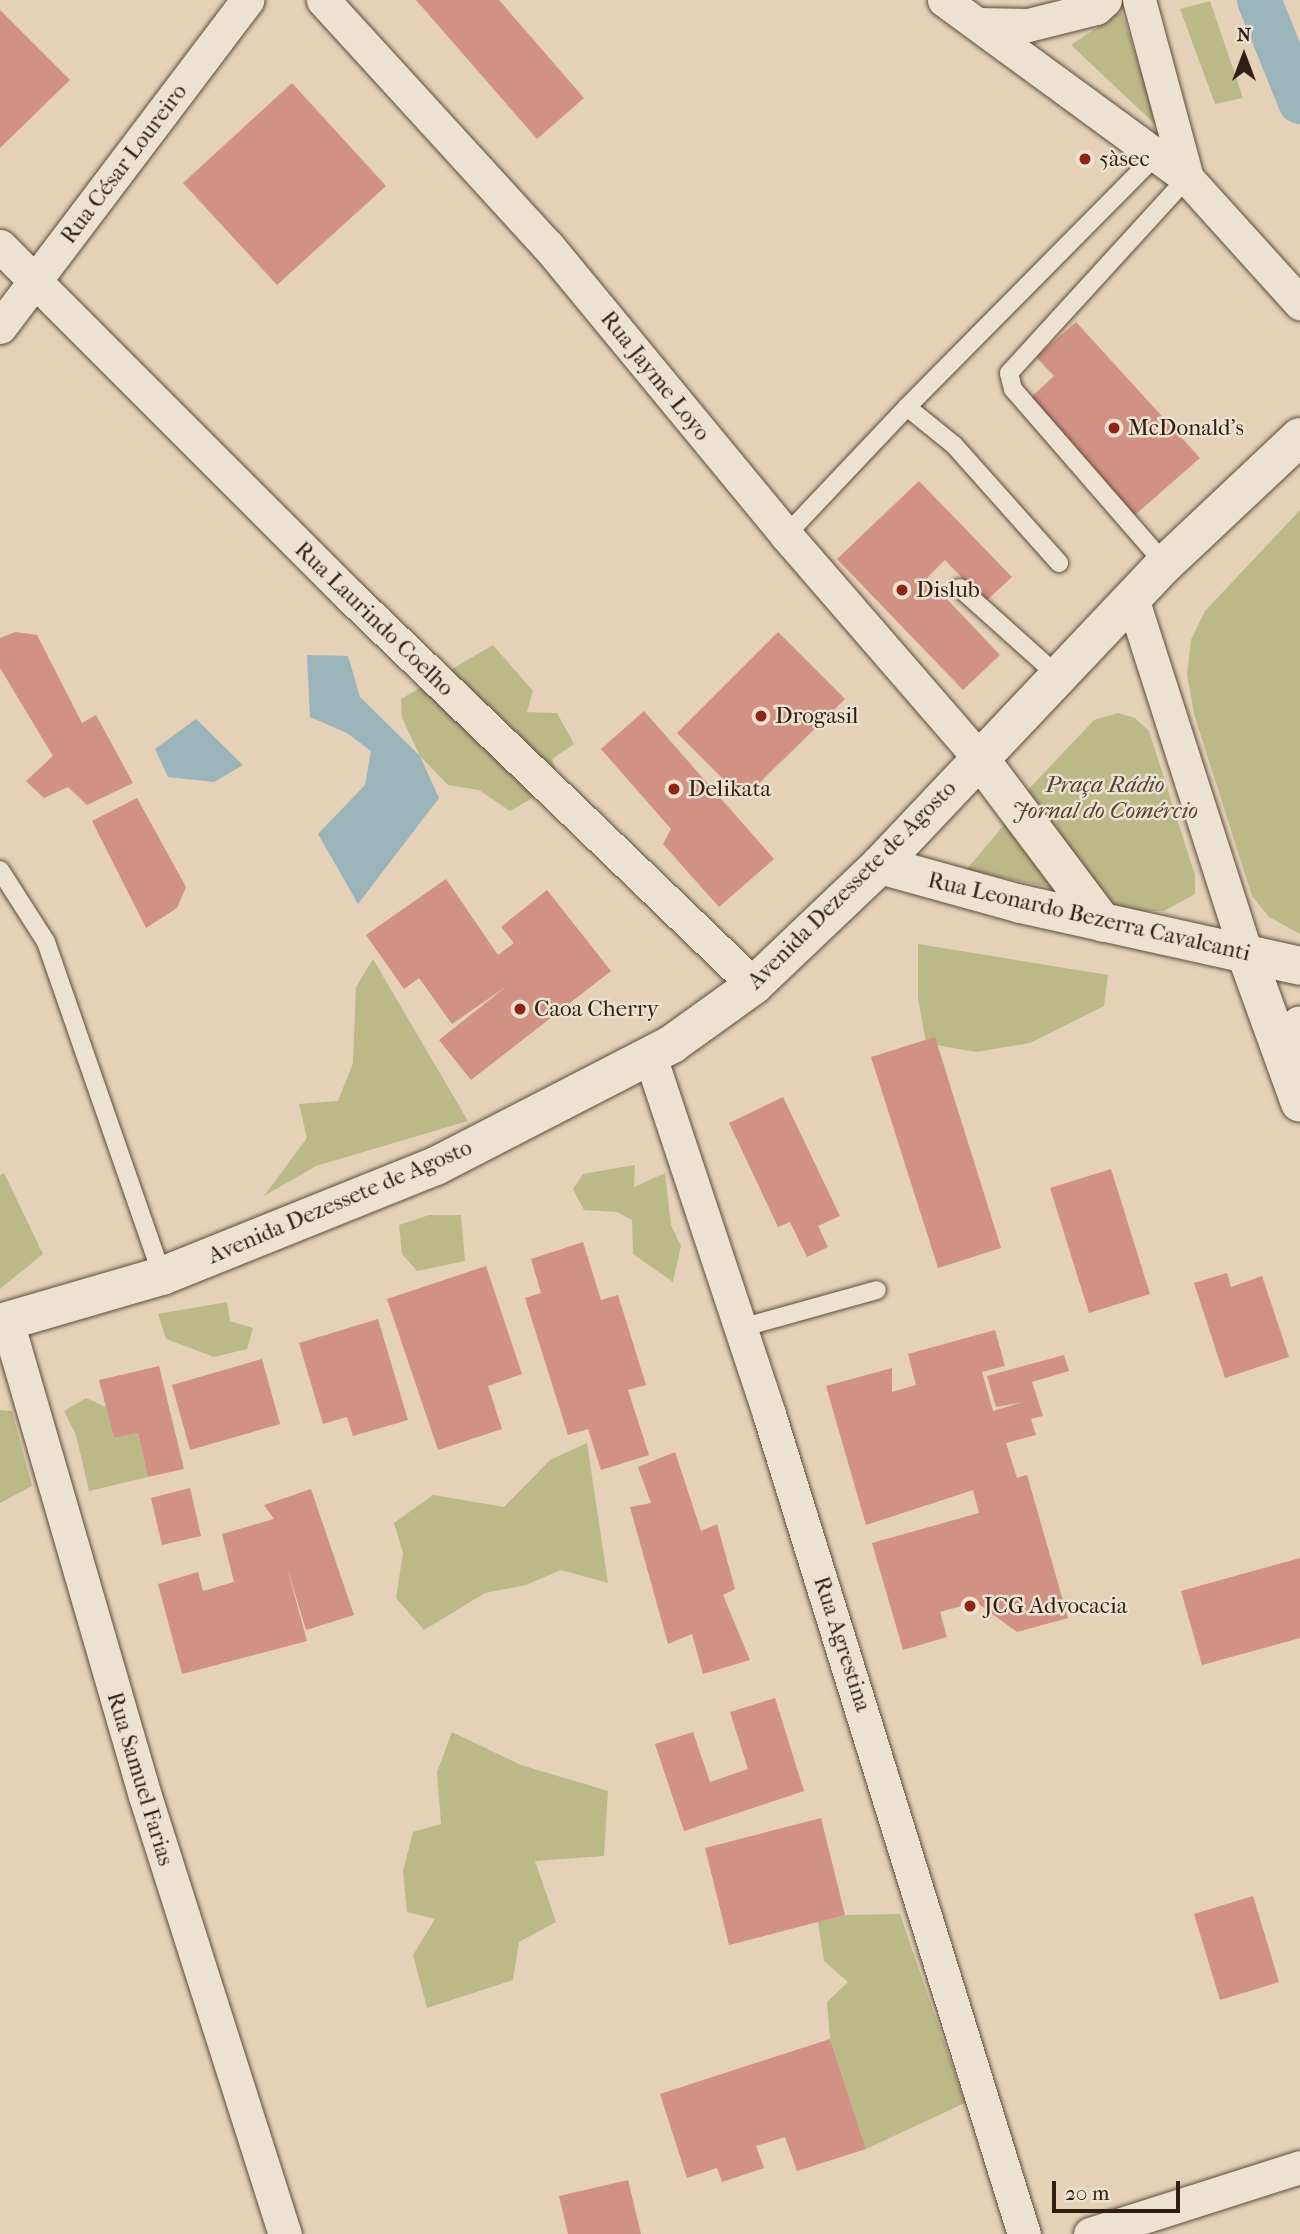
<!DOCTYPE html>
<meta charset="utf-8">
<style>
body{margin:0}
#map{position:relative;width:1300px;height:2234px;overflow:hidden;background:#e4d1b8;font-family:"IM FELL French Canon",serif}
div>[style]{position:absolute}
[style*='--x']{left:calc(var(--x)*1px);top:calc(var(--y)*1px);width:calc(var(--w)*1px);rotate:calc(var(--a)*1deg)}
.green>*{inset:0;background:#bcb989}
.water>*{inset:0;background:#9ab4b9}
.canal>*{height:44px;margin:-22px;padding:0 22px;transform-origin:22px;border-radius:22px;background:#9ab4b9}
.building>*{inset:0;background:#d19184}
.roads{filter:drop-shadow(0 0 2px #5e4b3c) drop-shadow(0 0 2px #5e4b3c)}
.service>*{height:18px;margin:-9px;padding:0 9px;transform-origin:9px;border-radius:9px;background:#ede1d1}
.minor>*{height:33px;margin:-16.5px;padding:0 16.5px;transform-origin:16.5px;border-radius:16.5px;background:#ede1d1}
.tertiary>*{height:38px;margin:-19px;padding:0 19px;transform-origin:19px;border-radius:19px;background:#ede1d1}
.secondary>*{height:38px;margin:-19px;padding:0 19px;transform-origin:19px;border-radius:19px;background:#ede1d1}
.dots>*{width:19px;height:19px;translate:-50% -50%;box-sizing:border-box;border:4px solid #ede1d1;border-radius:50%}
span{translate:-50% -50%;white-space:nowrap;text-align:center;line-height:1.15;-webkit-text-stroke:5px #ede1d1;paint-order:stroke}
.poi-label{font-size:23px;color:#311e13}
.left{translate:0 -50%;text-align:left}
.street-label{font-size:23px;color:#311e13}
.park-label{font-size:23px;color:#544530;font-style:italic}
.north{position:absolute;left:1209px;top:21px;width:70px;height:70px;-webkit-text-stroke:5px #ede1d1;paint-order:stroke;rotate:0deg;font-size:19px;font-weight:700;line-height:28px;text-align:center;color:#311e13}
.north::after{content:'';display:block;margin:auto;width:24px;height:32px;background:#311e13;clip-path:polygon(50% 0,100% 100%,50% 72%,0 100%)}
.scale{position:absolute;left:1052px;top:2181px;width:128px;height:32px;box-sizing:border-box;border:4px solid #311e13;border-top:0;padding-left:9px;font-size:21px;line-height:24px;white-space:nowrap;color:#311e13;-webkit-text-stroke:5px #ede1d1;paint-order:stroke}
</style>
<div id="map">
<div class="green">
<div style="clip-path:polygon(1210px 1px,1243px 98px,1215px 104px,1180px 9px)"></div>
<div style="clip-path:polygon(1121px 11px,1160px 129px,1071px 45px)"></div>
<div style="clip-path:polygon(1300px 510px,1300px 934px,1269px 917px,1252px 896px,1194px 714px,1187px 675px,1191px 640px,1205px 611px)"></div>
<div style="clip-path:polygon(493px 645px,533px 691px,527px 712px,557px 713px,574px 744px,552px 759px,560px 782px,510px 811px,479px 790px,448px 785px,420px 756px,402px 718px,401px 699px)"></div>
<div style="clip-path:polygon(1118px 713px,1135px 718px,1149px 731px,1195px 875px,1195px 894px,1164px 911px,1111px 911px,1024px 794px,1094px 720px)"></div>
<div style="clip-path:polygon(1010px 818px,1058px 889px,966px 870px)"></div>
<div style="clip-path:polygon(918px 944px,1108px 975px,1104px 1006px,1030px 1043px,976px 1052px,926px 1043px,918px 998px)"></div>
<div style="clip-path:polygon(373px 959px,468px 1121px,316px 1166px,264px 1196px,307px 1138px,299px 1104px,338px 1101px,353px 1063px,356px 987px)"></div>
<div style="clip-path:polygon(635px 1165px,634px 1187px,665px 1173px,671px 1225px,681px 1246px,673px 1282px,633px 1254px,632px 1220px,617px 1212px,584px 1210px,573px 1189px,583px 1174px)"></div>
<div style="clip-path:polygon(4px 1173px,43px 1254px,0 1289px,0 1175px)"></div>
<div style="clip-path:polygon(429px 1215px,461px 1215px,465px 1261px,417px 1271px,402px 1254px,399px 1225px)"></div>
<div style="clip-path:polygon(227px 1302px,230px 1321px,253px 1328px,247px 1349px,214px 1357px,166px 1339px,158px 1314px)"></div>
<div style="clip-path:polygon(86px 1398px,106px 1407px,114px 1438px,138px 1433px,148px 1477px,89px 1491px,76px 1435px,64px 1411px)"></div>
<div style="clip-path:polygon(0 1410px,12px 1411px,32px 1486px,0 1503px)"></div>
<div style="clip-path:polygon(587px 1443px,608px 1583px,561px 1570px,526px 1585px,485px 1593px,424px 1630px,396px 1598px,403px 1553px,394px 1523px,433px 1495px,504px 1507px,550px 1460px)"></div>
<div style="clip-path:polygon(452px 1732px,521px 1765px,608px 1791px,604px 1856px,535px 1861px,556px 1922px,519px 1942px,513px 1980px,427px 2008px,413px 1955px,435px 1919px,407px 1912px,403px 1871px,413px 1832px,441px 1824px,437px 1772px)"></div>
<div style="clip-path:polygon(900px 1914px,965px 2103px,866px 2149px,830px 2039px,827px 2002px,848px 1982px,824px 1961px,818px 1922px,845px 1915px)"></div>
</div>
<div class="water">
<div style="clip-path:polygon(307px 655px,348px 656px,360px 697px,420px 756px,439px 798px,358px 904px,318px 834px,365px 785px,371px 751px,347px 733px,310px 717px)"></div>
<div style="clip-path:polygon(196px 719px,243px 765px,214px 782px,168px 777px,155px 749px)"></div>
</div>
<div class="canal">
<div style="--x:1259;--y:0;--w:110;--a:68.1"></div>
</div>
<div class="building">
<div style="clip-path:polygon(416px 0,499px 0,584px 98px,537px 139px)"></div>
<div style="clip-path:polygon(0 10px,70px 80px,0 148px)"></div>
<div style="clip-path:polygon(292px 83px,386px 186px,277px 285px,183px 183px)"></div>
<div style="clip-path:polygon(1076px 322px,1200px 458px,1135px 515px,1029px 399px,1054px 376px,1036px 357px)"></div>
<div style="clip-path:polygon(919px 481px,1012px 577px,985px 602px,945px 560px,927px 578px,1000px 655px,963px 690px,837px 559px)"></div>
<div style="clip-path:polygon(15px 632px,37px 635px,82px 723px,96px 715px,133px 783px,87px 805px,68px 787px,44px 798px,26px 781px,53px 756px,0 668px,0 638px)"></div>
<div style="clip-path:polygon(778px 632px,845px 699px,743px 799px,677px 733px)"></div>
<div style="clip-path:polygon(644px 711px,774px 859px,719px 907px,663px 844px,671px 829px,601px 749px)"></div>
<div style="clip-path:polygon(137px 798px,186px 887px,177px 908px,146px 928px,92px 821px)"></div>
<div style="clip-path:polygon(446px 879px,498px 955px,514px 943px,501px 927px,547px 890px,611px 971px,471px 1080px,439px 1040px,507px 986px,452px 1024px,419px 978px,404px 989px,366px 935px)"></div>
<div style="clip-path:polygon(935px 1037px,1001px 1248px,938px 1268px,871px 1057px)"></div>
<div style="clip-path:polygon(783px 1097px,840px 1216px,818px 1226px,828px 1247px,807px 1257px,790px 1222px,778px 1227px,729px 1123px)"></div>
<div style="clip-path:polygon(1111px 1169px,1150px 1294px,1089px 1313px,1050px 1188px)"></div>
<div style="clip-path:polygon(583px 1242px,601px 1300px,618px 1295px,646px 1385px,628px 1390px,649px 1455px,601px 1470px,588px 1429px,568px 1435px,525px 1298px,541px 1293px,531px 1259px)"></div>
<div style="clip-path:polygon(486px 1266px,522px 1374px,488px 1386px,502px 1429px,438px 1450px,387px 1299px)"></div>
<div style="clip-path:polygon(1227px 1273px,1231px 1287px,1262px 1276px,1289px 1357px,1225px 1378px,1194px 1283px)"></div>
<div style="clip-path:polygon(378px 1319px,408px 1420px,353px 1436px,347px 1417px,323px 1424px,299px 1343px)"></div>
<div style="clip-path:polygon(995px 1330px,1005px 1366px,982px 1372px,993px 1411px,1023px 1402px,996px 1407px,987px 1376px,1064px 1355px,1069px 1371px,1032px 1382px,1043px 1416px,1031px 1419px,1036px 1435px,1006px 1443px,1017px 1478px,1027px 1475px,1068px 1618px,1017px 1632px,976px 1602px,940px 1612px,947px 1637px,903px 1650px,872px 1543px,979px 1513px,973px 1490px,866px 1525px,826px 1386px,892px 1368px,892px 1392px,916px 1385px,908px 1354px)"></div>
<div style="clip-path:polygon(262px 1359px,280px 1424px,190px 1450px,172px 1385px)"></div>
<div style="clip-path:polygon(159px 1366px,184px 1469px,148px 1477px,138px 1433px,114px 1438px,99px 1380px)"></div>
<div style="clip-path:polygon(675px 1452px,701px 1531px,717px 1524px,735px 1589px,723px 1595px,750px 1660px,703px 1674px,692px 1634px,668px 1644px,630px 1507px,651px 1503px,638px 1467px)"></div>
<div style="clip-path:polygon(190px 1488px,201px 1536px,162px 1545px,151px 1498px)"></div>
<div style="clip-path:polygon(311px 1489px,354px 1615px,306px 1630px,286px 1564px,307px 1641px,182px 1674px,158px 1584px,198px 1572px,203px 1591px,234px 1582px,222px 1534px,274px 1519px,264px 1505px)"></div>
<div style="clip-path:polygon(1300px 1558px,1300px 1638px,1202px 1665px,1181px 1591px)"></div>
<div style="clip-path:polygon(775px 1698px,804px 1791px,684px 1831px,655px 1744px,693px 1732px,710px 1782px,748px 1769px,730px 1712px)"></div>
<div style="clip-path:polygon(821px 1818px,845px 1915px,729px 1945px,705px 1848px)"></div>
<div style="clip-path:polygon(1253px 1896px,1279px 1982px,1220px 2000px,1194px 1914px)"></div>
<div style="clip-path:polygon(830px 2039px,866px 2149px,797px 2171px,785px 2137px,756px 2146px,764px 2168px,722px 2182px,717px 2168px,687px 2178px,660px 2094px)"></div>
<div style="clip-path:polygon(628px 2180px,641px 2234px,568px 2234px,559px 2196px)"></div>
</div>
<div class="roads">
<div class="service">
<div style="--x:907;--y:407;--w:351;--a:-45.3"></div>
<div style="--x:786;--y:535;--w:176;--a:-46.6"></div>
<div style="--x:907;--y:407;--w:60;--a:39"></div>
<div style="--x:954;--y:445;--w:158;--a:48.3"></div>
<div style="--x:1165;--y:564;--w:232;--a:-131"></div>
<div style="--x:1013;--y:389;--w:16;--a:-104"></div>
<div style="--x:1009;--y:373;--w:264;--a:-47.6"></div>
<div style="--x:960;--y:588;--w:132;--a:41.9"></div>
<div style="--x:0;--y:870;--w:85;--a:57.4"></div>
<div style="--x:46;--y:942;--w:354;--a:70.8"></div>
<div style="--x:741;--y:1328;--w:141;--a:-15.6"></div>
</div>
<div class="minor">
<div style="--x:323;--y:0;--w:333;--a:47.6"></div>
<div style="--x:548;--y:246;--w:374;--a:50.5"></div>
<div style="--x:786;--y:535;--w:295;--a:49.1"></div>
<div style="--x:944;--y:0;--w:301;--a:36.2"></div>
<div style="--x:1187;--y:178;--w:169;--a:47.9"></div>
<div style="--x:1139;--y:0;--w:184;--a:74.9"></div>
<div style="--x:980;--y:24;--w:48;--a:1.2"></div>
<div style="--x:1028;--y:25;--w:70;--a:-14"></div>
<div style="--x:1096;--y:8;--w:12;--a:-42"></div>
<div style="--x:0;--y:246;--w:496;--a:45"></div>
<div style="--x:351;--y:597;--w:559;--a:43.91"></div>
<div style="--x:0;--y:327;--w:410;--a:-52.9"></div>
<div style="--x:1132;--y:598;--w:374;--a:72.2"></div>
<div style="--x:650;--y:1056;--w:377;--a:71.6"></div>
<div style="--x:769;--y:1414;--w:859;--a:72.73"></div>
<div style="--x:7;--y:1321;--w:495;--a:73.8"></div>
<div style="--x:145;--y:1796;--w:460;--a:72.3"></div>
<div style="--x:1090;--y:2234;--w:220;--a:-17.7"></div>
</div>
<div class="tertiary">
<div style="--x:1246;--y:954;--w:158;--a:70.1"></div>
</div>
<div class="secondary">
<div style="--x:979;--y:758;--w:206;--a:53.1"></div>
<div style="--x:880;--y:865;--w:146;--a:15.5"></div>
<div style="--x:1021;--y:904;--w:286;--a:12.5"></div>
<div style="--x:1286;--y:1063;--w:40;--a:-69.8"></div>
<div style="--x:0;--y:1323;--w:169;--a:-16.2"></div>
<div style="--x:162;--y:1276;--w:295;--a:-21.9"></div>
<div style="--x:436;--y:1166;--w:266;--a:-27.3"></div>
<div style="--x:672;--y:1044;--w:101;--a:-35.7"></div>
<div style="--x:754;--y:985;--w:174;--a:-43.6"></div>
<div style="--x:880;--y:865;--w:415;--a:-46.6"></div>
<div style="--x:1165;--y:564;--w:185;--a:-43.3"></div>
</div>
</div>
<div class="dots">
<div style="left:1085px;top:159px;background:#8f2418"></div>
<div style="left:1114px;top:428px;background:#8f2418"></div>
<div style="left:902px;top:590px;background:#8f2418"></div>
<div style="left:761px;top:716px;background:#8f2418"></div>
<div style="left:674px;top:789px;background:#8f2418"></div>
<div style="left:520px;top:1009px;background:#8f2418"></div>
<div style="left:970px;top:1606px;background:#8f2418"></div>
</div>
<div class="poi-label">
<span class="left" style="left:1099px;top:159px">5àsec</span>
<span class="left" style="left:1128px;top:428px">McDonald's</span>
<span class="left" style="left:916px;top:590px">Dislub</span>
<span class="left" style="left:775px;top:716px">Drogasil</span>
<span class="left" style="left:688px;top:789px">Delikata</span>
<span class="left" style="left:534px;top:1009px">Caoa Cherry</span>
<span class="left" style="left:984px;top:1606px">JCG Advocacia</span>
</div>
<div class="street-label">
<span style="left:124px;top:164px;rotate:-53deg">Rua César Loureiro</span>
<span style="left:655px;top:376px;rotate:51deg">Rua Jayme Loyo</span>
<span style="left:374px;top:619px;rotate:44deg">Rua Laurindo Coelho</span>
<span style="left:852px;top:885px;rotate:-45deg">Avenida Dezessete de Agosto</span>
<span style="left:1089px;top:917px;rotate:13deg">Rua Leonardo Bezerra Cavalcanti</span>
<span style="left:340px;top:1202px;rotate:-23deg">Avenida Dezessete de Agosto</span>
<span style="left:842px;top:1644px;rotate:72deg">Rua Agrestina</span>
<span style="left:140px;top:1779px;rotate:73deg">Rua Samuel Farias</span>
</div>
<div class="park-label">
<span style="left:1105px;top:798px">Praça Rádio<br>Jornal do Comércio</span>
</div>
<div class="north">N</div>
<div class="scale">20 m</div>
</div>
